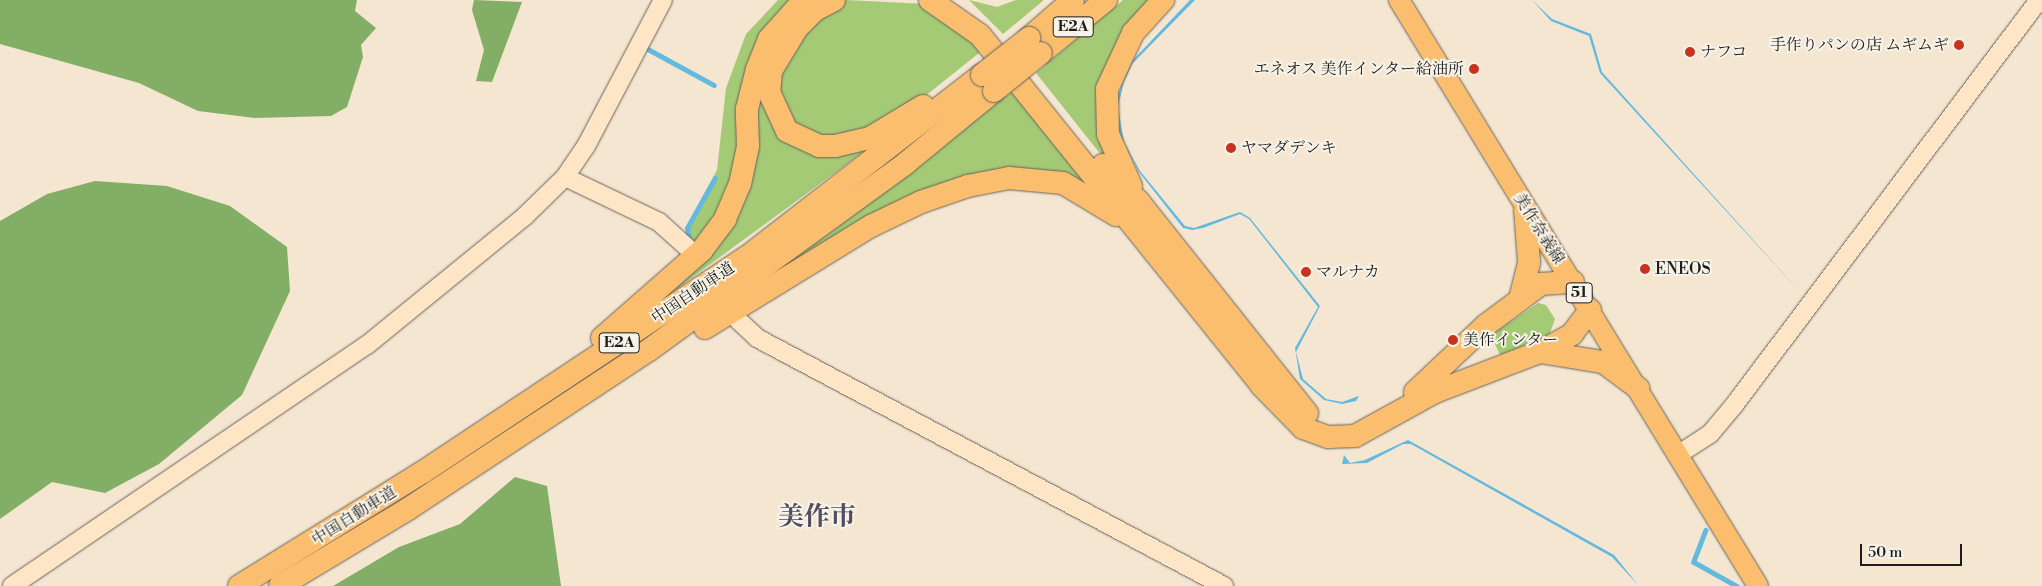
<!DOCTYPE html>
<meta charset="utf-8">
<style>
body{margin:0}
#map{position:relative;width:2042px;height:586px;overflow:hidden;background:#f4e6d1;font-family:"Libre Bodoni","Noto Serif JP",serif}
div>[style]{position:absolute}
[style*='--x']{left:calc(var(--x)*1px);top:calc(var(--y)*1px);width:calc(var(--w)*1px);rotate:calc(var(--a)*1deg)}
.green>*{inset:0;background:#a4ca75}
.forest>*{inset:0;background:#83ae66}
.water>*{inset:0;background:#63b9e0}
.stream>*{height:4.5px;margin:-2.25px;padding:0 2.25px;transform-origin:2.25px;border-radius:2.25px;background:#63b9e0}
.secondary-tunnel>*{height:18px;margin-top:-9px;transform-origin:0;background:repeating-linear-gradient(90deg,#c9bead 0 18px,transparent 0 27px)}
.roads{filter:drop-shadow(0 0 1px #68635b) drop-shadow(0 0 1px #68635b)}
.secondary>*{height:18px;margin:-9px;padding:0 9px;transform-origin:9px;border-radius:9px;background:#fde5c5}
.primary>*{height:20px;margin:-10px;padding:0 10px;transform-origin:10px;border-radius:10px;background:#fabe6e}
.highway>*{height:22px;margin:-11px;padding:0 11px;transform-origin:11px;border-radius:11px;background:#fabe6e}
.bridges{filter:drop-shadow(0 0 1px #68635b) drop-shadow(0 0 1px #68635b)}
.highway-bridge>*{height:22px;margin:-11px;padding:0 11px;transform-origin:11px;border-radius:11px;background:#fabe6e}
.dots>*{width:14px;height:14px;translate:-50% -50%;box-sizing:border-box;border:2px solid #f7f3e8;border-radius:50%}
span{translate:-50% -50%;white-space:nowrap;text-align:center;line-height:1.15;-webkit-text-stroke:4px #f7f3e8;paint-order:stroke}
.shield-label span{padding:1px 4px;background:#f7f3e8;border:1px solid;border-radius:4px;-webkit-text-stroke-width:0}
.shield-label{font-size:15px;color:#1c1c1c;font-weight:700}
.poi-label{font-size:16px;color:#1c1c1c}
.right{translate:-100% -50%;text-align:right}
.left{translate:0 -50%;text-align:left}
.street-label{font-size:16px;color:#1c1c1c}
.town-label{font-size:26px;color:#524d63;font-weight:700}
.scale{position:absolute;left:1860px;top:544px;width:102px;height:22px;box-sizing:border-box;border:2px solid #1c1c1c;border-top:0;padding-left:6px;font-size:15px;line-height:18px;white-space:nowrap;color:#1c1c1c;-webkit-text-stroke:4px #f7f3e8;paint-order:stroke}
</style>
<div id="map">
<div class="green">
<div style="clip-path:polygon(778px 0,794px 0,740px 147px,723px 208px,694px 247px,685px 230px,717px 170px,726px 88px,746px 34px)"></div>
<div style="clip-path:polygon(846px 0,926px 4px,984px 49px,914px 105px,862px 133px,823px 138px,793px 125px,777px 98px,782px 59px,832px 7px)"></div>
<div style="clip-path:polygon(969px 0,997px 7px,1016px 0,1044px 0,1003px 34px)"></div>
<div style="clip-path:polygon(1123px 0,1155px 0,1114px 52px,1117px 175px,1036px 73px)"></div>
<div style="clip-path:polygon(759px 84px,790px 141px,878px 141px,675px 290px,713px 246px)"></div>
<div style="clip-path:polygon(1017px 88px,1105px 198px,1000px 173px,740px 297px)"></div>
<div style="clip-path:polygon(1538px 303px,1546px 305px,1555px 319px,1549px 336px,1500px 355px,1491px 335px)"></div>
</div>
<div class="forest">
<div style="clip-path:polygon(0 0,357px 0,355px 11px,376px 28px,361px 45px,363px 57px,347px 107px,331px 116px,255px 118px,198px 111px,139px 83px,0 44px)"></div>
<div style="clip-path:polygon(474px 0,522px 2px,492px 82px,476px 81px,484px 50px,472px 10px)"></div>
<div style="clip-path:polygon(95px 181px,167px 186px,230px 206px,287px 247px,290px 291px,242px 395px,159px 464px,105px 493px,52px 482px,0 519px,0 221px,47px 194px)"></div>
<div style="clip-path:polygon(515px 477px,547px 486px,561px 586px,333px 586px,399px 547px,460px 524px)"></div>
</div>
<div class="water">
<div style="clip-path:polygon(1190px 0,1195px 0,1132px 64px,1124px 82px,1118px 107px,1124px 142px,1140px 171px,1185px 226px,1194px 228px,1240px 212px,1250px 218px,1320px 306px,1296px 352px,1303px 379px,1326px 399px,1342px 402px,1359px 396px,1356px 401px,1342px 404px,1324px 400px,1300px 379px,1295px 348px,1318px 307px,1249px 219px,1240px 214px,1203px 228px,1192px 230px,1183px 228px,1139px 172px,1118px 131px,1118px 95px,1131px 62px)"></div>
<div style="clip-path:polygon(1532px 0,1552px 19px,1591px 34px,1602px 72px,1800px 292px,1600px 73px,1589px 36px,1551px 21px)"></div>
<div style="clip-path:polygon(1408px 440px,1614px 555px,1639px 586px,1612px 557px,1411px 444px,1403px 444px,1367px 463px,1342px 464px,1344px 455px,1350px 463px,1365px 460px)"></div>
</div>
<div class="stream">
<div style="--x:648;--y:49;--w:75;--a:28.6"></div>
<div style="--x:689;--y:240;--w:12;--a:-99"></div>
<div style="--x:687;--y:228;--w:57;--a:-60.8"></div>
<div style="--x:1706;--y:530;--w:34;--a:111"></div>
<div style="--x:1694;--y:562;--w:49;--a:29.2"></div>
</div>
<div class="secondary-tunnel">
<div style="--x:690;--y:250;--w:49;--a:55"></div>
</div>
<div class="roads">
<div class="secondary">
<div style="--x:565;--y:177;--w:104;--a:25.6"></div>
<div style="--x:659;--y:222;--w:42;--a:42.1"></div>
<div style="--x:738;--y:320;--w:26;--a:43"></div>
<div style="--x:757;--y:338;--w:529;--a:27.97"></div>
<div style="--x:1679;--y:454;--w:37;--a:-33"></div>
<div style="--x:1710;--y:434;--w:39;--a:-50"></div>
<div style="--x:1735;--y:404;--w:506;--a:-53.04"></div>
<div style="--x:12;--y:586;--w:429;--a:-34.2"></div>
<div style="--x:367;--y:345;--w:204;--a:-39.2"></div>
<div style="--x:525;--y:216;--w:56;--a:-44.3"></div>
<div style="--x:565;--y:177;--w:37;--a:-56"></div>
<div style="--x:586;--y:146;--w:165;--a:-62.2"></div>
</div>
<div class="primary">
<div style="--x:1399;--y:0;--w:687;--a:58.51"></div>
</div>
<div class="highway">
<div style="--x:834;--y:0;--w:21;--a:152"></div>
<div style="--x:815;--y:10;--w:25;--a:135"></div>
<div style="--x:797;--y:28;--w:50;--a:121.2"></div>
<div style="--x:771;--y:71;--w:21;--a:95"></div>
<div style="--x:769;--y:92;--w:43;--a:65.2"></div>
<div style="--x:787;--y:131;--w:35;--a:25"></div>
<div style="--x:819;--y:146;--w:16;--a:0"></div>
<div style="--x:835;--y:146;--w:36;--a:-13"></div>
<div style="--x:870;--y:138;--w:62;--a:-31.1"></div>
<div style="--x:930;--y:0;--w:61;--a:35"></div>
<div style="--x:980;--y:35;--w:449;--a:51.2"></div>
<div style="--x:1261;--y:385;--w:60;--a:45.7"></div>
<div style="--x:1303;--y:428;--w:27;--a:20"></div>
<div style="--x:1328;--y:437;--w:27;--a:-2"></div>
<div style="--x:1355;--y:436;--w:91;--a:-28.8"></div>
<div style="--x:1435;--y:392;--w:112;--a:-20.9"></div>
<div style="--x:1540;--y:352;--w:64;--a:9"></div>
<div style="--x:1603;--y:362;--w:44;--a:36.6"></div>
<div style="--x:1029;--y:38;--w:58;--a:-40.8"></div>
<div style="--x:1041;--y:53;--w:84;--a:-39.2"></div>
<div style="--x:1103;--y:165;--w:52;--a:45.8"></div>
<div style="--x:1139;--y:202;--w:270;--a:51.5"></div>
<div style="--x:1131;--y:186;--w:57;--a:-113.9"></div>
<div style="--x:1108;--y:134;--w:45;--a:-91.3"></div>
<div style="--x:1107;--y:89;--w:62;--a:-65.1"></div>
<div style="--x:1133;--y:33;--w:45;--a:-47.7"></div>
<div style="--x:1520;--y:299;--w:38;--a:-76"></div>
<div style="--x:1529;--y:262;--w:53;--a:-94.3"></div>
<div style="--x:705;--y:328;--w:195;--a:-31.6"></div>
<div style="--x:871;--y:226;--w:55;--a:-25.6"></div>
<div style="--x:921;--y:202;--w:50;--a:-18.8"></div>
<div style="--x:968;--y:186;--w:42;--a:-11"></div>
<div style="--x:1009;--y:178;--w:54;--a:5.3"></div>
<div style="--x:1063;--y:183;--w:62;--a:31.1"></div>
<div style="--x:602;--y:338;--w:133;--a:-41.3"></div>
<div style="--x:702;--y:250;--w:39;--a:-53"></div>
<div style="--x:725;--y:219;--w:38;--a:-67"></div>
<div style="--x:740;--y:184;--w:39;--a:-78"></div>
<div style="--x:748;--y:146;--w:37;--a:-92"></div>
<div style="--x:747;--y:109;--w:41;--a:-76"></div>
<div style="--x:757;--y:69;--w:32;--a:-68"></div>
<div style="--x:769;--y:39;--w:52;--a:-48.1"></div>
<div style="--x:1540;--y:352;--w:37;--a:-29"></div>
<div style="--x:1572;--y:334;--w:30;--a:-53"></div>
<div style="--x:1415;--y:392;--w:98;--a:-43.3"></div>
<div style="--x:1486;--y:325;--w:69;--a:-36.7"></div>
<div style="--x:1541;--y:284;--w:32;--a:-4"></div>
<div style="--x:239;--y:586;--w:216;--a:-31.8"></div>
<div style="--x:423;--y:472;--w:389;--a:-33.6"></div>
<div style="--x:747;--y:257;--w:297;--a:-37.8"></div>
<div style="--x:280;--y:586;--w:149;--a:-31"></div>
<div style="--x:408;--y:509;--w:289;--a:-33.4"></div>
<div style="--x:649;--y:350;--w:318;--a:-36"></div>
<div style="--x:906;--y:163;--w:114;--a:-39.3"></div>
</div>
</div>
<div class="bridges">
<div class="highway-bridge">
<div style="--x:982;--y:75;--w:60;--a:-38.2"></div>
<div style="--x:994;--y:91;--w:60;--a:-39"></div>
</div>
</div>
<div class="dots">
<div style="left:1959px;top:45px;background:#c8321e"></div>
<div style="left:1690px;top:52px;background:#c8321e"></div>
<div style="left:1474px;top:69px;background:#c8321e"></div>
<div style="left:1231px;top:148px;background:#c8321e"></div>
<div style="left:1645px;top:269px;background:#c8321e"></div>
<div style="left:1306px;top:272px;background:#c8321e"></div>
<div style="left:1453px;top:340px;background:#c8321e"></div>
</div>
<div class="shield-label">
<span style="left:1073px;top:27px">E2A</span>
<span style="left:1579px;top:293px">51</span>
<span style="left:619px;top:343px">E2A</span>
</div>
<div class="poi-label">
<span class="right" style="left:1949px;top:45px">手作りパンの店 ムギムギ</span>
<span class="left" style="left:1700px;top:52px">ナフコ</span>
<span class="right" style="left:1464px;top:69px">エネオス 美作インター給油所</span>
<span class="left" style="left:1241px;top:148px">ヤマダデンキ</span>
<span class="left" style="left:1655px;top:269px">ENEOS</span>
<span class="left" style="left:1316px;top:272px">マルナカ</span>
<span class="left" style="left:1463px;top:340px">美作インター</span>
</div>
<div class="street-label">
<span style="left:1539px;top:229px;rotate:58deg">美作奈義線</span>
<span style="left:693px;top:293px;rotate:-34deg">中国自動車道</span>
<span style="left:354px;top:516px;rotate:-32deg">中国自動車道</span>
</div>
<div class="town-label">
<span style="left:817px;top:518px">美作市</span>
</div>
<div class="scale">50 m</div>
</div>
